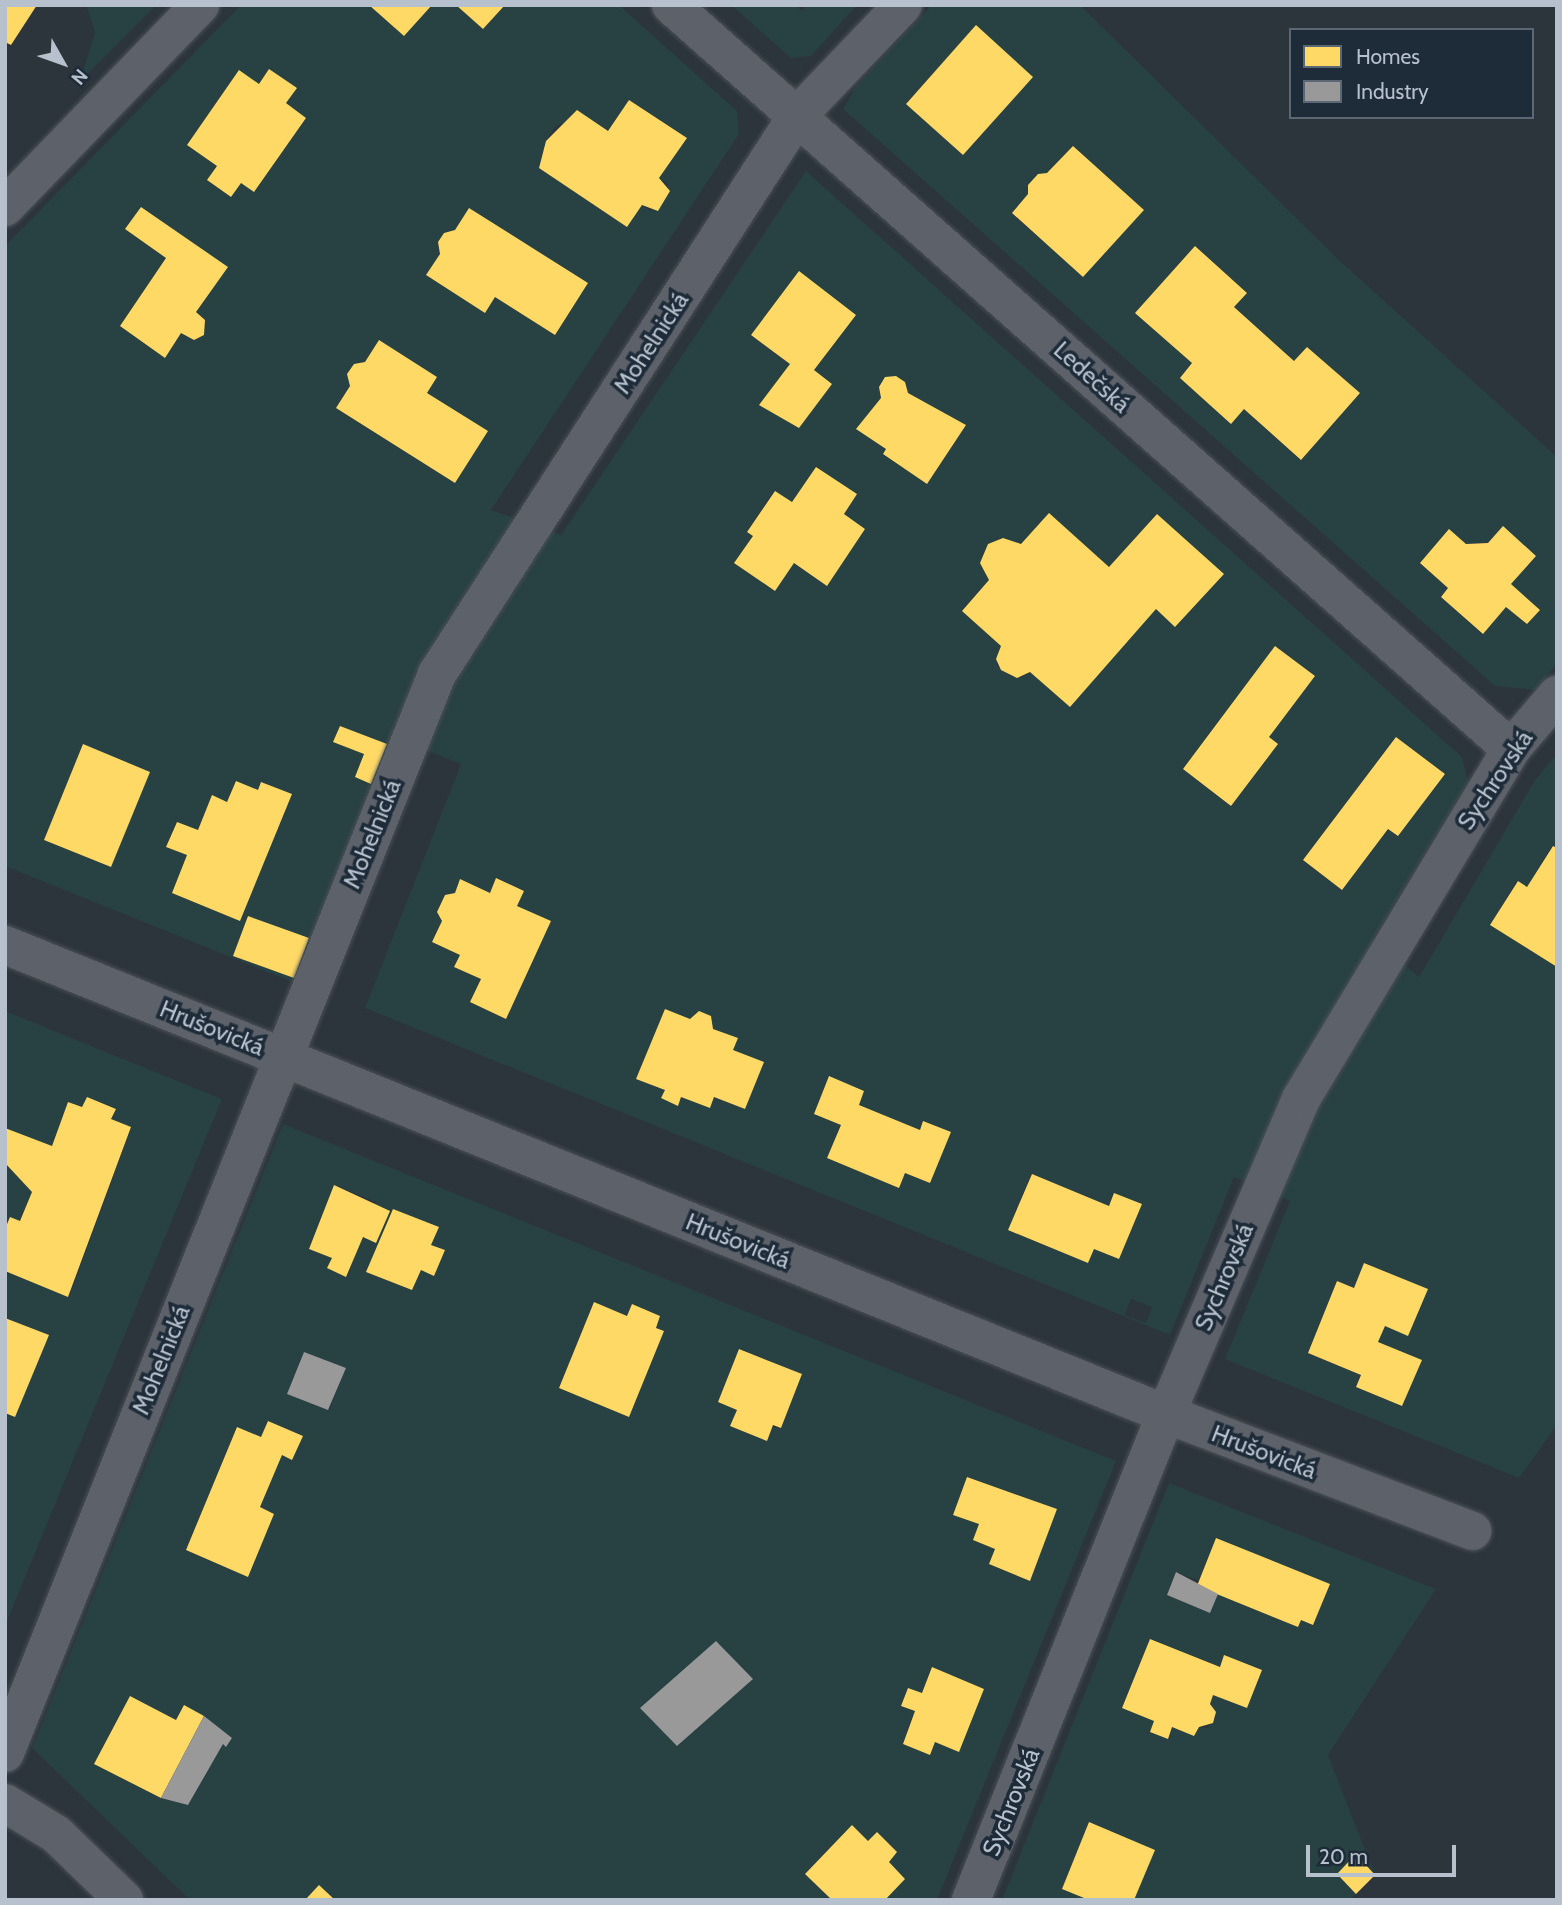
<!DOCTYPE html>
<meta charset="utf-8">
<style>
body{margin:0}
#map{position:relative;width:1562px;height:1905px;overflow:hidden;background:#2c343c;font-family:Cabin,sans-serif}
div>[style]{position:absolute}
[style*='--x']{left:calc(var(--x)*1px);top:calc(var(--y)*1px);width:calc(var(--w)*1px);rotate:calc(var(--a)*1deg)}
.green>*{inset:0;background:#284143}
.homes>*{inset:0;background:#ffd966}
.industry>*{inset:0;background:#999}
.roads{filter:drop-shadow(0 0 2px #4b5056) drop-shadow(0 0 2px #4b5056)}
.minor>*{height:38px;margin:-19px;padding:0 19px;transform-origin:19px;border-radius:19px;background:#5d626a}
span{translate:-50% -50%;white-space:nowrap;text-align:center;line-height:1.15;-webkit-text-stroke:7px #1e2b38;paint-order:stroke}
.street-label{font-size:24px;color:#b7c1cd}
.frame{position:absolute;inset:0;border:7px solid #b7c1cd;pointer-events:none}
.legend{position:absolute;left:1289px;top:28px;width:245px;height:91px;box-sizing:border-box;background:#1e2b38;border:2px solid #5b6774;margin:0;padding:9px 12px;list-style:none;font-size:21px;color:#b7c1cd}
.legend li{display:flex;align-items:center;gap:14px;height:35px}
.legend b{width:35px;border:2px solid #5b6774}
.north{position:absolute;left:28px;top:28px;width:70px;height:70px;-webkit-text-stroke:5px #1e2b38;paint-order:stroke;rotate:130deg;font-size:19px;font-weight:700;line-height:28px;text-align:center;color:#b7c1cd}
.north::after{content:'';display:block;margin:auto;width:24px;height:32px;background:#b7c1cd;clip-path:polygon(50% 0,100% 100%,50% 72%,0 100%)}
.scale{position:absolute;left:1306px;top:1845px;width:150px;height:32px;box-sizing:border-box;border:4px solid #b7c1cd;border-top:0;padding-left:9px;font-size:21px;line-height:24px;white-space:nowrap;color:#b7c1cd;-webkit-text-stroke:5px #1e2b38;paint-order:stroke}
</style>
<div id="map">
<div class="green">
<div style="clip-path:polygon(86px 5px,156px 5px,80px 81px,95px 33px)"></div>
<div style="clip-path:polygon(evenodd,241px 5px,456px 5px,483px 29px,505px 5px,619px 5px,737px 111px,739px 134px,491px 510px,561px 535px,806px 171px,1462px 757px,1468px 781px,1373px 939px,1419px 977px,1535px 780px,1557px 754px,1557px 848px,1552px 846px,1527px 887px,1517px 881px,1490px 925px,1557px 967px,1557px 1425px,1519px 1478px,1225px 1359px,1290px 1201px,1234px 1177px,1170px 1335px,365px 1008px,461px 764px,391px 737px,295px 983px,5px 866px,5px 246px,241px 5px,297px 88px,286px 103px,306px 118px,254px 192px,241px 183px,230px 197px,207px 180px,297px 88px,241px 5px,629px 100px,687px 138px,659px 178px,668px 184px,653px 208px,650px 211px,642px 205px,627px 227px,539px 167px,546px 141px,555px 127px,570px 120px,608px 131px,629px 100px,241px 5px,141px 207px,227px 268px,196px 312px,205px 320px,204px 335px,194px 340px,181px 333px,165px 357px,120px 326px,166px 258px,125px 229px,141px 207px,241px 5px,469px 208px,588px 283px,555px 335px,495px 297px,484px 312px,427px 276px,440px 254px,438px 242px,444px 233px,455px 230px,469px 208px,241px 5px,799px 272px,856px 315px,814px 370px,832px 384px,799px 428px,790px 364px,751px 335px,799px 272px,241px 5px,379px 340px,437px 377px,427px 393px,487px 431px,455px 483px,336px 408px,350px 386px,354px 365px,365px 362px,379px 340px,241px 5px,896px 376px,905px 382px,908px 393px,966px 425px,927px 484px,883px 454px,886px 449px,861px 428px,881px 398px,879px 387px,885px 378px,896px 376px,241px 5px,816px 467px,856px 494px,844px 514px,865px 529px,827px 585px,794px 563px,775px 591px,734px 563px,753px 536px,747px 531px,774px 491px,792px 502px,816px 467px,241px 5px,1049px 514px,1109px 567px,1157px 514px,1223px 574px,1176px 627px,1156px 609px,1023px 676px,1012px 677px,997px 665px,1001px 646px,962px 610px,989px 580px,980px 563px,988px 544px,1003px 538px,1021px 544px,1049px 514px,241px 5px,1276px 646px,1315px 676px,1269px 737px,1278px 744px,1231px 806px,1183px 769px,1276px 646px,241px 5px,340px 726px,386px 744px,355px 777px,364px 754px,334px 742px,340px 726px,241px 5px,1396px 737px,1445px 774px,1398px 836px,1388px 829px,1342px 890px,1303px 861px,1396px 737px,241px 5px,83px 745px,111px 867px,44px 840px,83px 745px,241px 5px,262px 782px,291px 794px,240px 920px,172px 893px,187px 855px,166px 847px,176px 822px,198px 830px,212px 796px,227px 802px,258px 790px,262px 782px,241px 5px,497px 878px,524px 891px,517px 906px,551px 921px,506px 1019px,470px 1002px,481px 979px,460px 955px,432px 942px,442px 921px,437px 912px,445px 895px,455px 893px,460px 880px,490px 893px,497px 878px,241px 5px,248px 916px,309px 938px,295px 978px,233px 956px,248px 916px,241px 5px,699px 1011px,711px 1016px,713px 1029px,737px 1038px,733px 1050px,763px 1062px,745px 1109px,714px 1097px,710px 1108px,681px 1097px,678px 1105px,661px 1098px,665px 1090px,636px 1078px,699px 1011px,241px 5px,829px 1077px,864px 1091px,859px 1105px,920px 1130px,923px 1121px,950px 1132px,930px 1183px,905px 1173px,898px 1187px,827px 1158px,841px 1125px,814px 1114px,829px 1077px,241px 5px,1031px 1174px,1109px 1206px,1114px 1193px,1142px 1204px,1119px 1259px,1094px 1249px,1088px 1263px,1009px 1230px,1031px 1174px,241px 5px,1365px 1263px,1427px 1289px,1408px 1335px,1385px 1326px,1378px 1342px,1421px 1360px,1402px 1406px,1356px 1387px,1361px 1375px,1308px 1353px,1337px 1281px,1354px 1288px,1365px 1263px,241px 5px,1131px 1299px,1152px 1307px,1146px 1323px,1125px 1315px,1131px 1299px)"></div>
<div style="clip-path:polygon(731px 5px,796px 5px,802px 11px,807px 5px,857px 5px,811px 56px,791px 58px)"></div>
<div style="clip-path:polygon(evenodd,932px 5px,1080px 5px,1339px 260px,1557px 457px,1557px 664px,1536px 690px,1495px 686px,843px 109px,856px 86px,932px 5px,976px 26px,963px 155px,906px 103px,976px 26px,932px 5px,1073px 146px,1144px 210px,1083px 276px,1012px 214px,1028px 194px,1028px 185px,1038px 174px,1047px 173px,1073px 146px,932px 5px,1195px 246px,1247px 293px,1234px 307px,1294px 361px,1307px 347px,1360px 393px,1300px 460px,1244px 409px,1231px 423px,1180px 378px,1192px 363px,1136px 313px,1195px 246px,932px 5px,1503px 527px,1536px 556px,1511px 584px,1540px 610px,1526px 624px,1506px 607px,1482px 634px,1441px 597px,1448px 588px,1420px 563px,1449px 530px,1466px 544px,1488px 543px,1503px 527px)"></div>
<div style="clip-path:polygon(5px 1011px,222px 1099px,5px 1626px,5px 1413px,14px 1417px,48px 1335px,5px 1318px,5px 1271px,69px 1297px,131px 1128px,111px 1119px,116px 1108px,87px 1097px,82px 1107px,68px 1102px,52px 1146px,5px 1128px)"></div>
<div style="clip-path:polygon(evenodd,283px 1124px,1116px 1461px,937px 1900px,885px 1900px,905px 1879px,852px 1825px,805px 1873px,832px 1900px,336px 1900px,319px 1885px,305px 1900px,190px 1900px,32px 1748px,283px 1124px,334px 1185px,376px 1202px,347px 1276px,328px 1268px,332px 1258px,309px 1248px,334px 1185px,283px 1124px,393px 1209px,438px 1227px,431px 1245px,445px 1251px,434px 1276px,421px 1270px,412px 1290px,367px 1272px,393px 1209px,283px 1124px,594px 1302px,627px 1316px,632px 1304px,660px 1316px,656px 1328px,664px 1331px,629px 1417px,559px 1388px,594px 1302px,283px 1124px,740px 1349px,802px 1374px,781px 1428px,731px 1426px,737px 1410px,718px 1402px,740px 1349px,283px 1124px,304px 1352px,346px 1368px,329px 1410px,287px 1394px,304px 1352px,283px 1124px,268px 1421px,302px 1436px,292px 1460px,282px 1455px,260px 1507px,274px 1514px,248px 1576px,186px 1550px,237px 1427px,261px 1437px,268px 1421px,283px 1124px,968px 1477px,1057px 1509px,1029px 1581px,990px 1564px,995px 1549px,974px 1540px,979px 1524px,953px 1515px,968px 1477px,283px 1124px,716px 1642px,753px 1679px,677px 1746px,716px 1642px,283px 1124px,932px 1667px,984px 1689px,959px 1751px,935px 1742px,930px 1754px,907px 1730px,915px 1711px,901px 1706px,908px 1688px,922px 1693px,932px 1667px,283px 1124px,130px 1696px,176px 1720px,184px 1705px,232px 1738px,227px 1746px,223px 1744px,188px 1805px,161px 1798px,94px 1764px,130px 1696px)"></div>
<div style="clip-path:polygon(5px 1163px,32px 1192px,20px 1221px,5px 1229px)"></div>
<div style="clip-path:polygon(evenodd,1169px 1483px,1436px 1589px,1328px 1755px,1375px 1875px,1356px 1855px,1337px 1874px,1356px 1894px,1350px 1900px,1134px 1900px,1154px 1850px,1089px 1900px,1002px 1900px,1169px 1483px,1216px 1538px,1330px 1584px,1313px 1625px,1301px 1620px,1298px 1627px,1218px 1594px,1209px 1612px,1167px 1595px,1176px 1572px,1199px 1581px,1216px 1538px,1169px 1483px,1151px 1639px,1220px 1667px,1224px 1656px,1210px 1704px,1216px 1717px,1207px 1728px,1199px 1727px,1194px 1736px,1172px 1727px,1168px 1739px,1150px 1732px,1154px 1721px,1122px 1707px,1151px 1639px)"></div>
</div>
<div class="homes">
<div style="clip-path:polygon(5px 5px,37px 5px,11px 45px,5px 42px)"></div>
<div style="clip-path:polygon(369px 5px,432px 5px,404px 36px)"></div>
<div style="clip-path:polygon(456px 5px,505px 5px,483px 29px)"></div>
<div style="clip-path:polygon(976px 25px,1033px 77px,963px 155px,906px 104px)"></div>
<div style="clip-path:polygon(269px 69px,297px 88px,286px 103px,306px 118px,254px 192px,241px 183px,231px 197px,207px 180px,217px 166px,187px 145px,239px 70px,259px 84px)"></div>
<div style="clip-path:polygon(629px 100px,687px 138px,659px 178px,670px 191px,658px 211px,642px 205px,627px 227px,539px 168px,546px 141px,577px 110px,608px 131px)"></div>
<div style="clip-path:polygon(1073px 146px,1144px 210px,1083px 277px,1012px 213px,1028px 194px,1028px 185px,1038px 174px,1047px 173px)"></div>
<div style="clip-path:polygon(141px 207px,228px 267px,196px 312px,205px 320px,204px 335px,194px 340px,181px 333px,165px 358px,120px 326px,166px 258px,125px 229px)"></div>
<div style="clip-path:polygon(469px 208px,588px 283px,555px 335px,495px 297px,485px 313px,426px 275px,440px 254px,438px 242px,444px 233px,455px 230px)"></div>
<div style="clip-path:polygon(1195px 246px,1247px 293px,1234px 307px,1294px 361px,1307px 347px,1360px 393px,1301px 460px,1244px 409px,1231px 424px,1180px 378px,1192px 363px,1135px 313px)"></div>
<div style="clip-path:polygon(799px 271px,856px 315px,814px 370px,832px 384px,799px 428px,759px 405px,790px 364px,751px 335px)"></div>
<div style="clip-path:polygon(379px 340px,437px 377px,427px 393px,488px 431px,455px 483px,336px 408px,350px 386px,347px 374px,354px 364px,365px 362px)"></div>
<div style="clip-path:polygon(896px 376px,905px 382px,908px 393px,966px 425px,927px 484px,883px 454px,886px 449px,856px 429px,881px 398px,879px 387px,885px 377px)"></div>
<div style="clip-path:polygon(816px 467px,857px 494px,844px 514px,865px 529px,827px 586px,794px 563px,775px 591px,734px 563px,753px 536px,747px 532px,775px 491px,792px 502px)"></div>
<div style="clip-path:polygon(1049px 513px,1109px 567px,1157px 514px,1224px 574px,1175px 627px,1156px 609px,1070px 707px,1030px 672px,1017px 678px,1001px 670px,996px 659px,1001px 646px,962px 611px,989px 580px,980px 563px,988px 544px,1003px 538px,1021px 544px)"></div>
<div style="clip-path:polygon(1503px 526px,1536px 556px,1511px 584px,1540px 610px,1527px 624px,1506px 607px,1483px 634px,1441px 597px,1448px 588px,1420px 563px,1449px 529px,1466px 544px,1488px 543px)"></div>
<div style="clip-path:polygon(1275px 646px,1315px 676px,1269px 737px,1278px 744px,1231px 806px,1183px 769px)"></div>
<div style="clip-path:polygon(340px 726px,387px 744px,371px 784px,355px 777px,364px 754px,333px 742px)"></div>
<div style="clip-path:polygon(1396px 737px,1445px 774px,1398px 836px,1388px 829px,1342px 890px,1303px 860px)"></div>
<div style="clip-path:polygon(83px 744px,150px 772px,111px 867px,44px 840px)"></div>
<div style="clip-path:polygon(236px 781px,258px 790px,261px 782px,292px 794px,240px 921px,172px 893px,187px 855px,166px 847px,177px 822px,198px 830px,212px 795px,227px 802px)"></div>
<div style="clip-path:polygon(1553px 846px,1557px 848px,1557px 967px,1490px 925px,1518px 881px,1527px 887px)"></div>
<div style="clip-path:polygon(496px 878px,524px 891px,517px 906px,551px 921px,506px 1019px,470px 1002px,481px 979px,454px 967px,460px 955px,432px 942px,442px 921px,437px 912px,445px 895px,455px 893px,460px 879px,490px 893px)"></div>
<div style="clip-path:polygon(248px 916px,309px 938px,294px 978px,233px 956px)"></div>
<div style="clip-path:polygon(665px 1009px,690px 1019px,699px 1011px,711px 1016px,713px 1029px,738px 1038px,733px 1050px,764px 1062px,745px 1109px,714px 1097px,710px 1108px,681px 1097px,678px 1106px,661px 1098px,665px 1090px,636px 1079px)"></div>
<div style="clip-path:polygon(829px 1076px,864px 1091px,859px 1105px,920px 1130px,923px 1121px,951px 1132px,930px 1183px,905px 1173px,899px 1188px,827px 1158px,841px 1125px,814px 1114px)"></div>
<div style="clip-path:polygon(87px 1097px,116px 1109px,111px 1119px,131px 1127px,68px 1297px,5px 1271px,5px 1229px,10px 1217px,20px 1221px,32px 1192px,5px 1163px,5px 1128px,52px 1146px,68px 1102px,82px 1107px)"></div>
<div style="clip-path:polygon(1032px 1174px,1109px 1206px,1114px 1193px,1142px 1204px,1119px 1259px,1094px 1249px,1088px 1263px,1008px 1230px)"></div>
<div style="clip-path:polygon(334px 1185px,390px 1211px,376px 1243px,363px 1237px,346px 1277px,327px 1268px,332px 1258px,309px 1249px)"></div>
<div style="clip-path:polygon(393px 1209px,439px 1227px,431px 1245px,445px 1250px,434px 1276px,421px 1270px,412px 1290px,366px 1272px)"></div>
<div style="clip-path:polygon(1364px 1263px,1428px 1289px,1408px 1336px,1385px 1326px,1378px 1342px,1422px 1360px,1402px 1406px,1356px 1387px,1361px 1375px,1308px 1353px,1337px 1281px,1354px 1288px)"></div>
<div style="clip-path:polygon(594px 1302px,627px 1316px,632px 1304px,660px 1316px,656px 1328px,664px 1331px,629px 1417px,559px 1388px)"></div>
<div style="clip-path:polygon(5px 1318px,49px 1335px,15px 1417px,5px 1413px)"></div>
<div style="clip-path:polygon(739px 1349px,802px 1374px,781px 1428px,773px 1425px,767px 1441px,730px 1426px,737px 1410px,718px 1402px)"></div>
<div style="clip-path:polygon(268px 1421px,303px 1436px,292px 1460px,282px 1455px,260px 1507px,274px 1514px,248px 1577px,186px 1550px,237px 1427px,261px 1437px)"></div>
<div style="clip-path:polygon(967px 1477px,1057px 1509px,1030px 1581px,989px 1564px,995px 1549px,973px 1540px,979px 1524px,953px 1515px)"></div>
<div style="clip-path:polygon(1216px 1538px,1330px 1584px,1313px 1625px,1301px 1620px,1298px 1627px,1197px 1586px)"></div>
<div style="clip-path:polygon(1150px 1639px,1220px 1667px,1224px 1655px,1262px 1670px,1247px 1708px,1213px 1695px,1210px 1704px,1216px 1712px,1213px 1723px,1199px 1727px,1194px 1736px,1172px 1727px,1168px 1739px,1150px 1732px,1154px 1721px,1122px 1708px)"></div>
<div style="clip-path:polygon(932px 1667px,984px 1689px,959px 1752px,935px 1742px,930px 1755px,903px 1744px,915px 1711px,901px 1706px,908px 1688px,922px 1693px)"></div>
<div style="clip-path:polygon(130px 1696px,176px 1720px,184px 1705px,204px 1716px,161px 1798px,94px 1764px)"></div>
<div style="clip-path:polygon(1089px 1822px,1155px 1850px,1134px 1900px,1089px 1900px,1062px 1889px)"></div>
<div style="clip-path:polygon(852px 1825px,868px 1841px,877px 1832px,897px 1852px,889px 1862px,905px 1879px,885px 1900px,832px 1900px,805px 1874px)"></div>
<div style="clip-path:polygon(1356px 1854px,1375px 1875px,1356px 1894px,1337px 1874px)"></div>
<div style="clip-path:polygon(319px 1885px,335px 1900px,305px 1900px)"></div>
</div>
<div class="industry">
<div style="clip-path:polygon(304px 1352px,346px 1368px,328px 1410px,287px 1394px)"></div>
<div style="clip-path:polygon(1176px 1572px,1218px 1594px,1210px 1613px,1167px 1595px)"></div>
<div style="clip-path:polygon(716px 1641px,753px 1679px,677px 1746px,640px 1708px)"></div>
<div style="clip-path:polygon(204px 1716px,232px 1738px,226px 1747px,223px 1744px,188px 1805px,161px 1798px)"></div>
</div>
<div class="roads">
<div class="minor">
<div style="--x:671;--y:5;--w:1122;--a:41.53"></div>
<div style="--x:5;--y:207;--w:281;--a:-46"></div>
<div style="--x:5;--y:945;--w:1252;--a:22"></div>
<div style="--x:1166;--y:1414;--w:328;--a:20.9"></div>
<div style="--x:5;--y:1753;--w:1162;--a:-68.18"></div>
<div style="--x:437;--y:674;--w:664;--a:-57.17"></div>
<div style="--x:797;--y:116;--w:153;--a:-46.3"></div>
<div style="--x:5;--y:1803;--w:60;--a:31.3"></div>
<div style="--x:56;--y:1834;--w:95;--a:44.1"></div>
<div style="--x:971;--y:1900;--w:524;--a:-68.14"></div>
<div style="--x:1166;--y:1414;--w:343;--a:-66.8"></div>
<div style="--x:1301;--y:1099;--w:408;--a:-59"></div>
<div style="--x:1511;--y:749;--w:71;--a:-49.6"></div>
</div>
</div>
<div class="street-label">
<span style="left:651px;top:343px;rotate:-57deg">Mohelnická</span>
<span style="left:1092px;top:377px;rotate:42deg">Ledečská</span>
<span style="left:1495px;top:780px;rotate:-56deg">Sychrovská</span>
<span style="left:372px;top:834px;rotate:-68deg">Mohelnická</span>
<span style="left:212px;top:1028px;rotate:22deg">Hrušovická</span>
<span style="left:738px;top:1241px;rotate:22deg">Hrušovická</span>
<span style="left:1224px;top:1277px;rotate:-67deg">Sychrovská</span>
<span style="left:161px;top:1360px;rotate:-68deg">Mohelnická</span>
<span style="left:1264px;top:1452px;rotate:21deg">Hrušovická</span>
<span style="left:1011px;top:1802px;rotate:-68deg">Sychrovská</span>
</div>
<div class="frame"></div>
<ul class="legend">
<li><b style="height:19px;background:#ffd966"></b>Homes</li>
<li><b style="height:19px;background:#999"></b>Industry</li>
</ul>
<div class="north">N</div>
<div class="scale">20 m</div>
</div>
